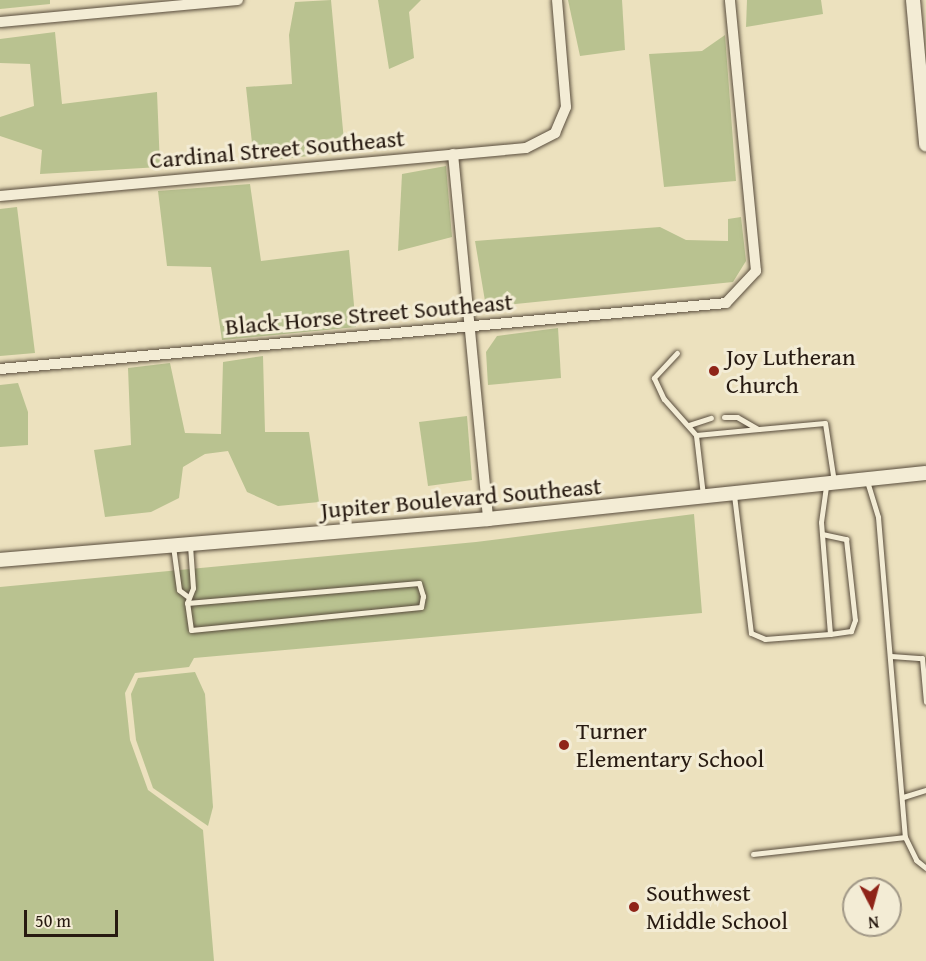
<!DOCTYPE html>
<style>
body{margin:0}
#map{position:relative;width:926px;height:961px;overflow:hidden;background:#ece1be;font-family:"Gentium Book Plus",serif}
div>[style]{position:absolute}
[style*='--x']{left:calc(var(--x)*1px);top:calc(var(--y)*1px);width:calc(var(--w)*1px);rotate:calc(var(--a)*1deg)}
.green>*{inset:0;background:#b9c290}
.roads{filter:drop-shadow(0 0 2px #584c3c) drop-shadow(0 0 2px #584c3c)}
.service>*{height:5px;margin:-2.5px;padding:0 2.5px;transform-origin:2.5px;border-radius:2.5px;background:#f3ecd5}
.minor>*{height:10px;margin:-5px;padding:0 5px;transform-origin:5px;border-radius:5px;background:#f3ecd5}
.tertiary>*{height:14px;margin:-7px;padding:0 7px;transform-origin:7px;border-radius:7px;background:#f3ecd5}
.dots>*{width:16px;height:16px;translate:-50% -50%;box-sizing:border-box;border:3px solid #f3ecd5;border-radius:50%}
span{translate:-50% -50%;white-space:nowrap;text-align:center;line-height:1.15;-webkit-text-stroke:6px #f3ecd5;paint-order:stroke}
.street-label{font-size:24px;color:#271a11}
.poi-label{font-size:24px;color:#271a11}
.left{translate:0 -50%;text-align:left}
.north{position:absolute;left:842px;top:877px;width:60px;height:60px;box-sizing:border-box;background:#f3ecd5;border:2px solid #a19887;border-radius:50%;rotate:174deg;font-size:16px;font-weight:700;line-height:24px;text-align:center;color:#271a11}
.north::after{content:'';display:block;margin:auto;width:21px;height:27px;background:#8f2418;clip-path:polygon(50% 0,100% 100%,50% 72%,0 100%)}
.scale{position:absolute;left:24px;top:910px;width:94px;height:27px;box-sizing:border-box;border:3px solid #271a11;border-top:0;padding-left:8px;font-size:18px;line-height:21px;white-space:nowrap;color:#271a11;-webkit-text-stroke:4px #f3ecd5;paint-order:stroke}
</style>
<div id="map">
<div class="green">
<div style="clip-path:polygon(0 0,50px 0,50px 4px,0 9px)"></div>
<div style="clip-path:polygon(331px 0,345px 152px,254px 162px,246px 87px,292px 84px,289px 35px,295px 2px)"></div>
<div style="clip-path:polygon(378px 0,421px 0,409px 12px,414px 58px,389px 69px)"></div>
<div style="clip-path:polygon(568px 0,622px 0,625px 50px,580px 56px)"></div>
<div style="clip-path:polygon(747px 0,821px 0,823px 14px,746px 27px)"></div>
<div style="clip-path:polygon(55px 32px,62px 104px,157px 92px,160px 167px,40px 174px,42px 150px,0 136px,0 117px,34px 106px,30px 64px,0 63px,0 39px)"></div>
<div style="clip-path:polygon(725px 35px,736px 181px,664px 187px,649px 54px,702px 51px)"></div>
<div style="clip-path:polygon(446px 166px,452px 237px,398px 251px,402px 174px)"></div>
<div style="clip-path:polygon(250px 184px,261px 261px,349px 250px,356px 327px,222px 340px,211px 267px,167px 266px,158px 191px)"></div>
<div style="clip-path:polygon(17px 207px,35px 353px,0 356px,0 209px)"></div>
<div style="clip-path:polygon(741px 217px,746px 261px,733px 282px,486px 307px,475px 241px,660px 227px,686px 240px,728px 241px,728px 219px)"></div>
<div style="clip-path:polygon(558px 328px,561px 378px,488px 385px,486px 352px,497px 336px)"></div>
<div style="clip-path:polygon(263px 356px,265px 432px,309px 432px,319px 502px,278px 506px,247px 492px,228px 451px,205px 454px,183px 467px,179px 498px,151px 512px,105px 517px,94px 450px,131px 445px,128px 368px,170px 363px,185px 433px,221px 434px,223px 362px)"></div>
<div style="clip-path:polygon(18px 383px,28px 412px,28px 445px,0 447px,0 385px)"></div>
<div style="clip-path:polygon(467px 416px,472px 480px,428px 486px,419px 422px)"></div>
<div style="clip-path:polygon(694px 514px,702px 613px,194px 658px,189px 667px,135px 673px,125px 693px,130px 740px,148px 790px,203px 830px,214px 961px,0 961px,0 587px,476px 542px)"></div>
<div style="clip-path:polygon(195px 672px,205px 694px,213px 807px,208px 826px,153px 788px,136px 740px,131px 694px,138px 678px)"></div>
</div>
<div class="roads">
<div class="service">
<div style="--x:677;--y:353;--w:34;--a:133"></div>
<div style="--x:654;--y:378;--w:23;--a:65"></div>
<div style="--x:664;--y:399;--w:48;--a:48.4"></div>
<div style="--x:724;--y:417;--w:13;--a:0"></div>
<div style="--x:737;--y:417;--w:24;--a:30"></div>
<div style="--x:689;--y:425;--w:23;--a:-18"></div>
<div style="--x:867;--y:481;--w:38;--a:73"></div>
<div style="--x:878;--y:517;--w:321;--a:85.2"></div>
<div style="--x:905;--y:837;--w:25;--a:64"></div>
<div style="--x:916;--y:860;--w:13;--a:39"></div>
<div style="--x:703;--y:495;--w:60;--a:-96.7"></div>
<div style="--x:696;--y:435;--w:63;--a:-5.4"></div>
<div style="--x:759;--y:429;--w:66;--a:-5.2"></div>
<div style="--x:825;--y:423;--w:60;--a:81.3"></div>
<div style="--x:734;--y:495;--w:139;--a:83"></div>
<div style="--x:751;--y:633;--w:15;--a:23"></div>
<div style="--x:765;--y:639;--w:65;--a:-4.4"></div>
<div style="--x:830;--y:634;--w:112;--a:-94.6"></div>
<div style="--x:821;--y:522;--w:36;--a:-82"></div>
<div style="--x:822;--y:534;--w:25;--a:12"></div>
<div style="--x:846;--y:539;--w:81;--a:83.7"></div>
<div style="--x:855;--y:620;--w:12;--a:110"></div>
<div style="--x:851;--y:631;--w:21;--a:172"></div>
<div style="--x:173;--y:546;--w:44;--a:82.2"></div>
<div style="--x:179;--y:590;--w:10;--a:37"></div>
<div style="--x:187;--y:603;--w:233;--a:-4.9"></div>
<div style="--x:419;--y:583;--w:14;--a:73"></div>
<div style="--x:423;--y:596;--w:11;--a:100"></div>
<div style="--x:421;--y:607;--w:231;--a:174.3"></div>
<div style="--x:191;--y:630;--w:27;--a:-98"></div>
<div style="--x:187;--y:603;--w:16;--a:-68"></div>
<div style="--x:193;--y:588;--w:43;--a:-94"></div>
<div style="--x:891;--y:656;--w:31;--a:4"></div>
<div style="--x:922;--y:658;--w:44;--a:84.8"></div>
<div style="--x:903;--y:797;--w:24;--a:-17"></div>
<div style="--x:753;--y:854;--w:153;--a:-6.4"></div>
</div>
<div class="minor">
<div style="--x:0;--y:22;--w:239;--a:-5.3"></div>
<div style="--x:453;--y:154;--w:367;--a:84.5"></div>
<div style="--x:0;--y:196;--w:528;--a:-5.21"></div>
<div style="--x:526;--y:148;--w:33;--a:-27"></div>
<div style="--x:555;--y:133;--w:28;--a:-67"></div>
<div style="--x:566;--y:107;--w:107;--a:-94.8"></div>
<div style="--x:0;--y:369;--w:729;--a:-5.19"></div>
<div style="--x:726;--y:303;--w:44;--a:-46.8"></div>
<div style="--x:756;--y:271;--w:272;--a:-95.5"></div>
</div>
<div class="tertiary">
<div style="--x:913;--y:0;--w:145;--a:84.8"></div>
<div style="--x:0;--y:560;--w:490;--a:-4.8"></div>
<div style="--x:488;--y:519;--w:440;--a:-6"></div>
</div>
</div>
<div class="dots">
<div style="left:714px;top:371px;background:#8f2418"></div>
<div style="left:564px;top:745px;background:#8f2418"></div>
<div style="left:634px;top:907px;background:#8f2418"></div>
</div>
<div class="street-label">
<span style="left:277px;top:149px;rotate:-5deg">Cardinal Street Southeast</span>
<span style="left:369px;top:314px;rotate:-5deg">Black Horse Street Southeast</span>
<span style="left:461px;top:498px;rotate:-5deg">Jupiter Boulevard Southeast</span>
</div>
<div class="poi-label">
<span class="left" style="left:726px;top:371px">Joy Lutheran<br>Church</span>
<span class="left" style="left:576px;top:745px">Turner<br>Elementary School</span>
<span class="left" style="left:646px;top:907px">Southwest<br>Middle School</span>
</div>
<div class="north">N</div>
<div class="scale">50 m</div>
</div>
